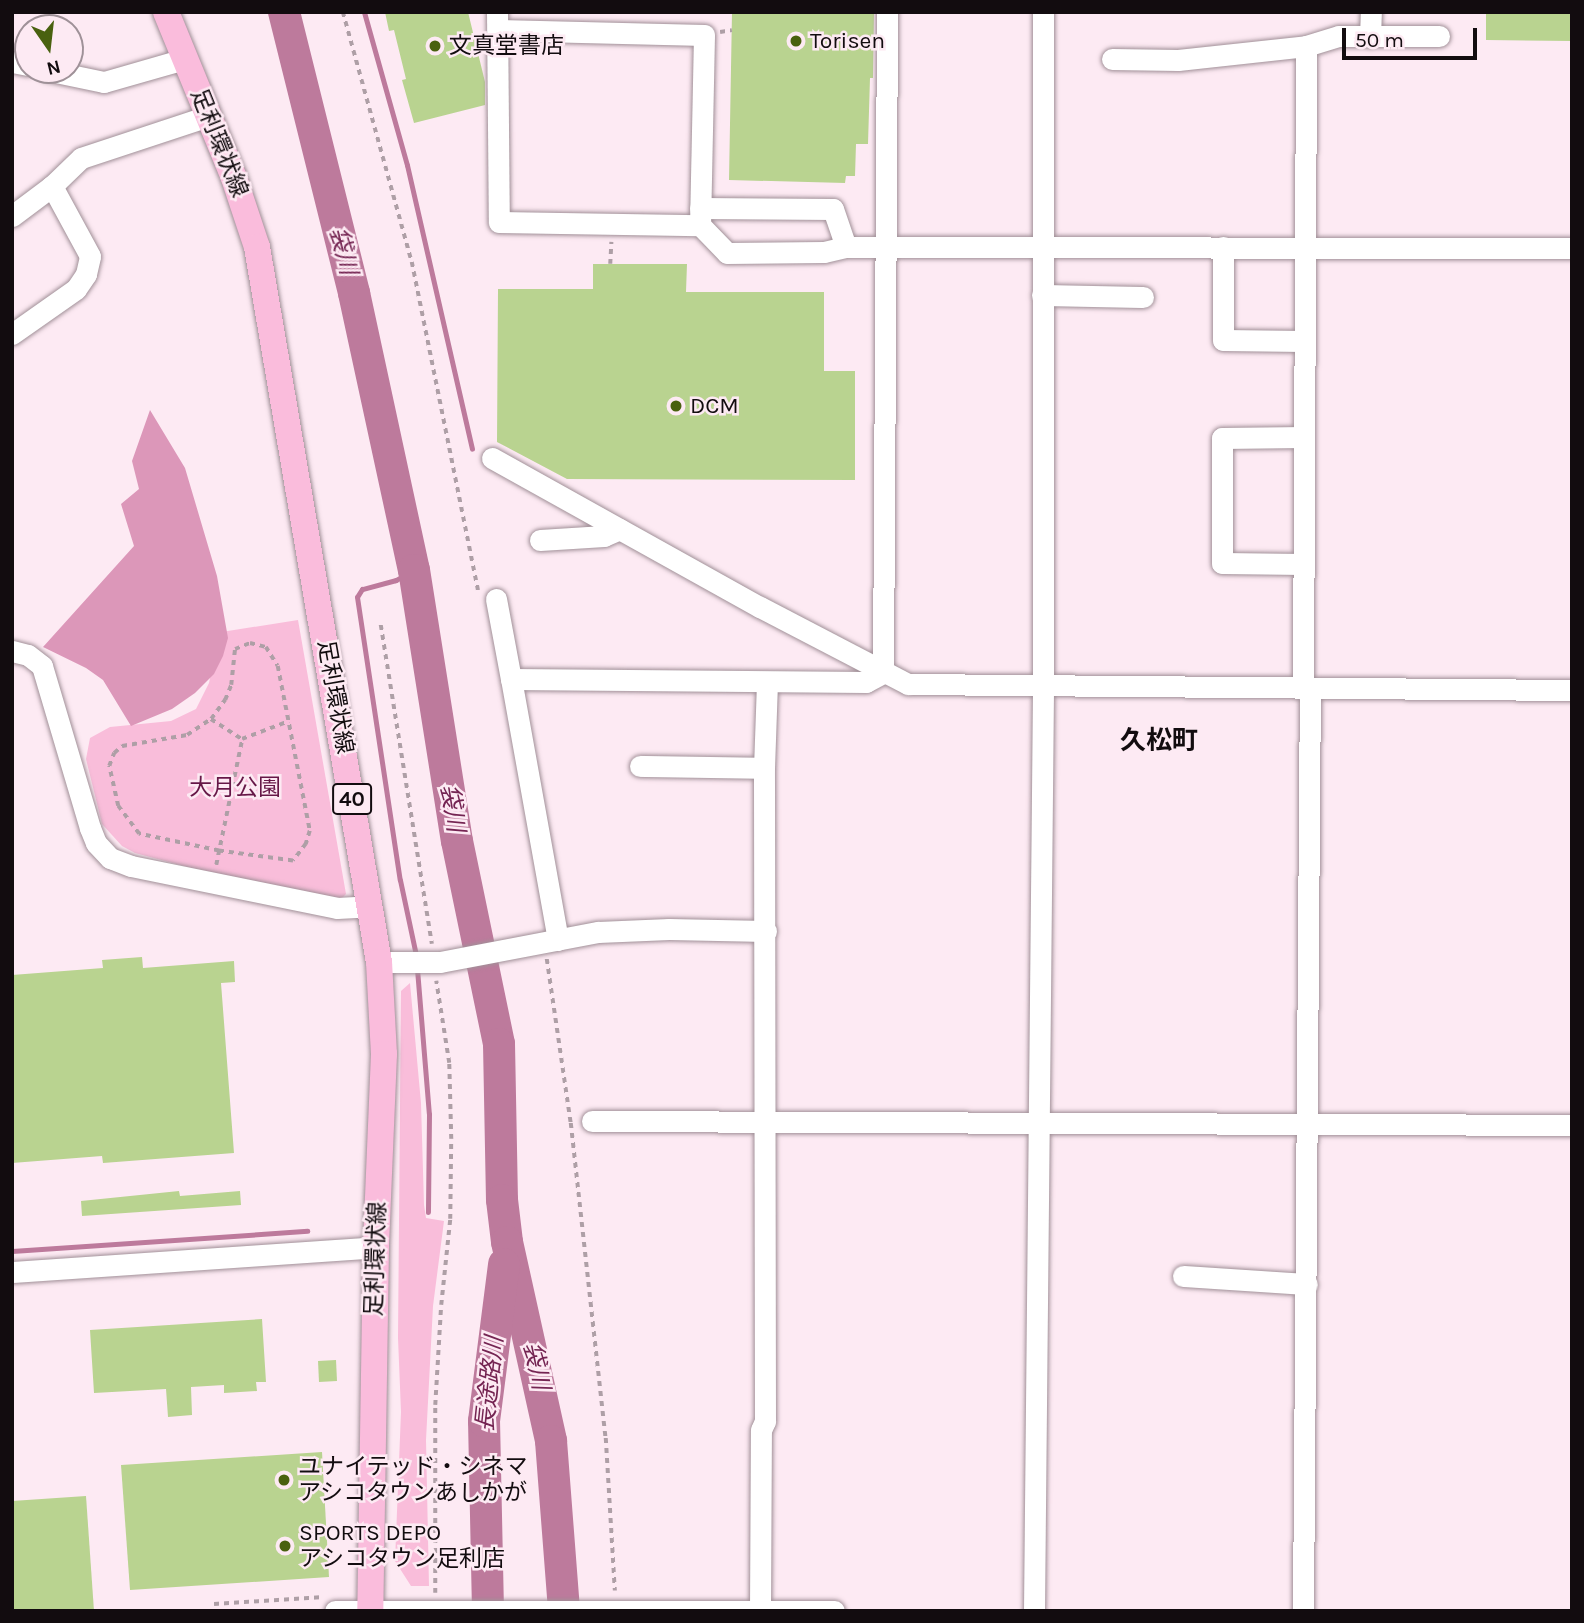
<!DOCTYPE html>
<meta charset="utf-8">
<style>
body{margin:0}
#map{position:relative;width:1584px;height:1623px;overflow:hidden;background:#fdeaf3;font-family:Karla,"Noto Sans JP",sans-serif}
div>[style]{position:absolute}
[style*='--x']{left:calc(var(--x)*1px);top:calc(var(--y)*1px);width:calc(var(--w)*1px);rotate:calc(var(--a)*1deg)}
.green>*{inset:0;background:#f9bdda}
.forest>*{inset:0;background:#dc97b9}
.stream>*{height:5px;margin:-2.5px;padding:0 2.5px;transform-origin:2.5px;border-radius:2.5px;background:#bd7a9c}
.river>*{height:32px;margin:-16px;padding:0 16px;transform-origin:16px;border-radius:16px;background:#bd7a9c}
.building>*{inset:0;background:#b9d390}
.path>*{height:3.5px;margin-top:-1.75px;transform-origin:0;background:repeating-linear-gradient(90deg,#ae9fa6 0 5px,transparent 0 10px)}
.roads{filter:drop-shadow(0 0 2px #a19098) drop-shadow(0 0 2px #a19098)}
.minor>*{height:21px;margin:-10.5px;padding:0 10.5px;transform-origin:10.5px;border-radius:10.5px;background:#fff}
.major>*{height:26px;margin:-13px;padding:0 13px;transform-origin:13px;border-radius:13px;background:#fabcdc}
.dots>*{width:19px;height:19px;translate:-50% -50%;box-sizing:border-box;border:4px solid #fdeaf3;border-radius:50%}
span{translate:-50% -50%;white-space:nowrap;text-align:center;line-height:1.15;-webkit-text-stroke:5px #fdeaf3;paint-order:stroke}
.shield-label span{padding:2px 5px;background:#fdeaf3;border:2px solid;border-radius:5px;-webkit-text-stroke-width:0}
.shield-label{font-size:21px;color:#120c0f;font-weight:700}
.poi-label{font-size:23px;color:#120c0f}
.left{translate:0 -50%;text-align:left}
.street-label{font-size:23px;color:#120c0f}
.park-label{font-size:23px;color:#661747}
.water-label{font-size:24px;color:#742452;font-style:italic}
.quarter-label{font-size:26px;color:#120c0f;font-weight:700}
.frame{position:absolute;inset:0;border:14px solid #120c0f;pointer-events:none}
.north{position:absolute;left:14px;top:14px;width:70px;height:70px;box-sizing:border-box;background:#fdeaf3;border:2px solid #9f9198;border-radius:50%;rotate:166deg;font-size:19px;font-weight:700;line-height:28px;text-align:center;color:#120c0f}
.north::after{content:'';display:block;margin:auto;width:24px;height:32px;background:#49610f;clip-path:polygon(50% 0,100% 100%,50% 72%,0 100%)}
.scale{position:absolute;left:1342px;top:28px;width:135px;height:32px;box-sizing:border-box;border:4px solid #120c0f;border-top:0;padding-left:9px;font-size:21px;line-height:24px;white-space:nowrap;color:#120c0f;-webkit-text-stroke:5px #fdeaf3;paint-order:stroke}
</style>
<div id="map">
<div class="green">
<div style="clip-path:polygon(298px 620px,346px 894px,340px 900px,214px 874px,135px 853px,122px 846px,102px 824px,86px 759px,90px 738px,110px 727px,171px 721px,196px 709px,209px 683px,213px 663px,209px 634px)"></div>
<div style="clip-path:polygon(410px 983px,421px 1103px,424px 1205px,426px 1218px,444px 1221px,433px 1306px,426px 1440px,429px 1586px,411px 1586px,395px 1561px,401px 1412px,398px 1338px,401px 991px)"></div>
</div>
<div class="forest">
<div style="clip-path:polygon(150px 410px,185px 468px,217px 576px,228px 638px,223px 656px,214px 674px,195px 693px,172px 709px,131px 726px,103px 680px,86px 668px,43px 647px,134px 546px,121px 504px,139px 489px,132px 461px)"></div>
</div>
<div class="stream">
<div style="--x:364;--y:12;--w:159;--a:74.3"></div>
<div style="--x:407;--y:165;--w:291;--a:77.1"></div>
<div style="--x:414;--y:570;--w:21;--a:151"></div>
<div style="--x:396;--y:580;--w:35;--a:165"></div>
<div style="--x:362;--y:589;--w:9;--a:122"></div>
<div style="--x:357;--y:597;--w:286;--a:81.4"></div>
<div style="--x:400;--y:880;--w:77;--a:78"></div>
<div style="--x:417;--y:969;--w:145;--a:85.3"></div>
<div style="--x:429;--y:1114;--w:98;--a:90.6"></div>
<div style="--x:12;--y:1251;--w:296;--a:-3.9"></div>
</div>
<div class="river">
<div style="--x:284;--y:12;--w:290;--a:76"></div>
<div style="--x:354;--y:293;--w:283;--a:77.8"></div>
<div style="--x:414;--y:570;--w:274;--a:81"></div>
<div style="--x:457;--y:841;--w:207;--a:78.3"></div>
<div style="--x:499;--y:1044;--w:156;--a:88.9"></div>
<div style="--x:502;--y:1200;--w:42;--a:83.2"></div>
<div style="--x:507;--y:1242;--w:204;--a:77.5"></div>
<div style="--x:551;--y:1441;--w:170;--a:85.6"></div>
<div style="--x:488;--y:1611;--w:190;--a:-91.2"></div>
<div style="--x:484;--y:1421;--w:158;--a:-82.7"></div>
</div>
<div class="building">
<div style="clip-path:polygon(385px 12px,468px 12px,485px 82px,485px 105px,414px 123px,402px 80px,406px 79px,394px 30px,389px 31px)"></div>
<div style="clip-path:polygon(732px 12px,874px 12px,873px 78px,870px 78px,868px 144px,856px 144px,855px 176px,846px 176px,845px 183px,729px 180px)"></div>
<div style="clip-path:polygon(1486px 12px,1572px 12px,1572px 41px,1486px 40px)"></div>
<div style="clip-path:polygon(593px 264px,687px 264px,686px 292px,824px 292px,824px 371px,855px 371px,855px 480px,567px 479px,497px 442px,498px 289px,593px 289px)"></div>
<div style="clip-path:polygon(142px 957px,143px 968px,234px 961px,235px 982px,221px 983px,234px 1153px,103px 1163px,102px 1156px,12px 1163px,12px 975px,103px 968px,102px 960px)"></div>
<div style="clip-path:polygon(179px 1191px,180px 1196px,240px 1191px,241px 1205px,82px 1216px,81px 1201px)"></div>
<div style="clip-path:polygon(262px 1319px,266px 1382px,256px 1382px,257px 1391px,224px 1393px,224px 1385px,191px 1387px,192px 1415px,168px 1417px,166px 1389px,94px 1393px,90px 1330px)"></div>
<div style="clip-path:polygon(336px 1360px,337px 1381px,319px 1382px,318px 1361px)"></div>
<div style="clip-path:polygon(322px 1452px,329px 1577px,130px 1590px,121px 1465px)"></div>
<div style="clip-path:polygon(86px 1496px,94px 1611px,12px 1611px,12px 1501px)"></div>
</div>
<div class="path">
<div style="--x:343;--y:12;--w:259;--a:74.6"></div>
<div style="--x:412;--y:262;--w:335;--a:78.6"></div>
<div style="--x:720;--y:32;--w:12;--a:-9"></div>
<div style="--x:610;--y:264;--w:22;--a:-87"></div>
<div style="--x:381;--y:625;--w:323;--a:80.9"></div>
<div style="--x:250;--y:643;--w:16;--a:14"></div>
<div style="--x:266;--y:647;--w:22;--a:58"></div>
<div style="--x:278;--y:666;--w:168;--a:79"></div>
<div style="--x:310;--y:831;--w:14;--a:107"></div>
<div style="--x:306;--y:844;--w:21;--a:127"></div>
<div style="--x:293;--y:861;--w:75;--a:-172.3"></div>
<div style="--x:219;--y:851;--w:82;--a:-168"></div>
<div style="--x:139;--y:834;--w:35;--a:-127"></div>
<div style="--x:118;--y:806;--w:41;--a:-102.7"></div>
<div style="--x:109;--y:766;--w:14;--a:-69"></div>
<div style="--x:114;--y:753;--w:11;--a:-41"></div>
<div style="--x:122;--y:746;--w:66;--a:-9.6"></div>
<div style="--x:187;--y:735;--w:29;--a:-34"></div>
<div style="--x:211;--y:719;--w:24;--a:-54"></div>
<div style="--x:225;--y:700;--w:16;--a:-68"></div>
<div style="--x:231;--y:685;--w:36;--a:-84"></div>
<div style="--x:235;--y:649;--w:16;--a:-22"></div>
<div style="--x:211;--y:719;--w:37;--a:33"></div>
<div style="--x:242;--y:739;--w:50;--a:-21"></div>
<div style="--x:216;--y:865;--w:129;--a:-78.3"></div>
<div style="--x:547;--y:959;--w:166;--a:81.7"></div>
<div style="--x:571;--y:1123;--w:317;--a:83.7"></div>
<div style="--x:606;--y:1438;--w:153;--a:86.6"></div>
<div style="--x:435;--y:1593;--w:188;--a:-90"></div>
<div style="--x:435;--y:1405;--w:100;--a:-86.6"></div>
<div style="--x:441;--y:1305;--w:86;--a:-84"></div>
<div style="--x:450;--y:1219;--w:80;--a:-89.3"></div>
<div style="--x:451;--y:1139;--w:76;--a:-91.5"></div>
<div style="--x:449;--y:1063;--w:83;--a:-99"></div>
<div style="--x:214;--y:1604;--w:110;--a:-3.6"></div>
</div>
<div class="roads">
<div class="minor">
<div style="--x:497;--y:12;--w:210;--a:89.5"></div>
<div style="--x:499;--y:222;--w:201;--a:0.9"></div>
<div style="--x:700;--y:225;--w:39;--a:46"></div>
<div style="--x:727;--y:253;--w:97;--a:-0.6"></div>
<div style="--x:824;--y:252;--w:23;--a:-13"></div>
<div style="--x:846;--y:247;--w:726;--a:0.08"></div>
<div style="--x:499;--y:30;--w:205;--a:1.4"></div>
<div style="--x:704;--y:35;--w:190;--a:91.2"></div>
<div style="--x:1370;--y:37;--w:25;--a:-88"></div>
<div style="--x:1112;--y:59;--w:66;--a:0.9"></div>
<div style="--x:1178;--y:60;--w:129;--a:-6.2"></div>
<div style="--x:1306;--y:46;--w:34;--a:-17"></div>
<div style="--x:1339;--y:36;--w:100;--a:0"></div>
<div style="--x:12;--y:62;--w:16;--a:11"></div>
<div style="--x:46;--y:70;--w:59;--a:11.7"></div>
<div style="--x:104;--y:82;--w:83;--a:-16"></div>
<div style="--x:700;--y:208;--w:133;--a:0.4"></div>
<div style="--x:833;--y:209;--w:40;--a:71.1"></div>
<div style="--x:12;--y:216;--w:50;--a:-36.9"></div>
<div style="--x:52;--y:186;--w:40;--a:-44"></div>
<div style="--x:81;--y:158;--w:134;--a:-18.3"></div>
<div style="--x:1223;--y:247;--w:93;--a:90"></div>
<div style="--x:1223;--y:340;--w:80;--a:0.7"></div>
<div style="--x:1042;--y:295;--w:101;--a:1.1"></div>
<div style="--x:12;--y:334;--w:78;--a:-35.1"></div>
<div style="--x:76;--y:289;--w:18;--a:-56"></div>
<div style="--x:86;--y:274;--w:18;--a:-77"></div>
<div style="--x:90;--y:256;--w:80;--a:-118.5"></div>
<div style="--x:492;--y:458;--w:307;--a:29.1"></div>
<div style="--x:760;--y:607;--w:167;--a:27.5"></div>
<div style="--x:908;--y:684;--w:664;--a:0.52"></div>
<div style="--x:540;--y:540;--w:64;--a:-3.6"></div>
<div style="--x:604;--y:536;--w:17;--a:-24"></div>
<div style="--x:1303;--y:564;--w:81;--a:-179.3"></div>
<div style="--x:1222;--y:563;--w:125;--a:-90"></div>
<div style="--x:1222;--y:438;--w:82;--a:-0.7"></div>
<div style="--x:496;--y:599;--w:81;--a:79.4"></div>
<div style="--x:12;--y:651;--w:16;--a:14"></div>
<div style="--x:28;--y:655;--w:18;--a:38"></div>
<div style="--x:42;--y:666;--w:169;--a:73.5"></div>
<div style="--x:90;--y:828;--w:16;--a:68"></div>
<div style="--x:96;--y:843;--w:21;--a:47"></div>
<div style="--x:110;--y:858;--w:22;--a:21"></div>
<div style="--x:131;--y:866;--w:210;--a:11.5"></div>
<div style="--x:337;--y:908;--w:33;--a:-3"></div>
<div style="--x:1303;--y:689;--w:643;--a:-89.73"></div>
<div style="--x:640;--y:766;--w:124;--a:0.9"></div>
<div style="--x:558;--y:940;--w:265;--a:-100.2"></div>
<div style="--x:511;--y:679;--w:355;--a:0.5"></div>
<div style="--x:866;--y:682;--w:19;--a:-28"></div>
<div style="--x:883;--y:673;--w:661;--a:-89.65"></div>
<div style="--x:379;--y:962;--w:61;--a:0"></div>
<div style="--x:440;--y:962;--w:161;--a:-10.8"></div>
<div style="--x:598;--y:932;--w:71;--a:-2.4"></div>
<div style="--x:669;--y:929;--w:97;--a:1.2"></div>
<div style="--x:592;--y:1121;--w:980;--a:0.23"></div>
<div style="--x:12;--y:1272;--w:365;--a:-3.9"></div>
<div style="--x:1183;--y:1276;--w:124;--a:3.7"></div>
<div style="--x:335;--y:1611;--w:499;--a:0"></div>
<div style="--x:760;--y:1611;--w:181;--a:-89.7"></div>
<div style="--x:761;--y:1430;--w:10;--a:-66"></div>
<div style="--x:765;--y:1421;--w:653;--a:-90.09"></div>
<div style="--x:764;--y:768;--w:85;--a:-88"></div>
<div style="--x:1034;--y:1611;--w:924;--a:-89.44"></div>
<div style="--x:1043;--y:687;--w:675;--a:-90"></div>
<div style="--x:1303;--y:1611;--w:922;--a:-89.57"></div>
</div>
<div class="major">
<div style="--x:166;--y:12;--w:179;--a:67.7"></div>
<div style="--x:234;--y:178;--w:73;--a:71.6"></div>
<div style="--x:257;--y:247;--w:725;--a:80.32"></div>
<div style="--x:379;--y:962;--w:92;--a:86.9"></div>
<div style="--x:384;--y:1054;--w:193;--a:92.4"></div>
<div style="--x:376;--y:1247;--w:364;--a:90.9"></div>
</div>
</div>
<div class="dots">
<div style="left:796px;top:41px;background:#49610f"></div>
<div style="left:435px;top:46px;background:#49610f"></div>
<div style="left:676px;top:406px;background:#49610f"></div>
<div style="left:284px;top:1480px;background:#49610f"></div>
<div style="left:285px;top:1546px;background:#49610f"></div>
</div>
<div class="shield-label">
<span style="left:352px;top:799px">40</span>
</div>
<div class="poi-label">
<span class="left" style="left:810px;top:41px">Torisen</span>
<span class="left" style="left:449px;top:46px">文真堂書店</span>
<span class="left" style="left:690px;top:406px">DCM</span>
<span class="left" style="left:298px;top:1480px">ユナイテッド・シネマ<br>アシコタウンあしかが</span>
<span class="left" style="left:299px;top:1546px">SPORTS DEPO<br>アシコタウン足利店</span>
</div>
<div class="street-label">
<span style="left:219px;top:143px;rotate:68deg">足利環状線</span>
<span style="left:335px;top:697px;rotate:80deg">足利環状線</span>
<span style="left:376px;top:1259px;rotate:-88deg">足利環状線</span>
</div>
<div class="park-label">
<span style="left:235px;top:788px">大月公園</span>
</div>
<div class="water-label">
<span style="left:343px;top:251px;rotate:76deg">袋川</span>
<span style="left:452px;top:808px;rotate:81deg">袋川</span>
<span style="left:536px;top:1366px;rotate:78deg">袋川</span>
<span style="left:490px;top:1384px;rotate:-84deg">長途路川</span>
</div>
<div class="quarter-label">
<span style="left:1159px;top:741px">久松町</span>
</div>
<div class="frame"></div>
<div class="north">N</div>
<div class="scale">50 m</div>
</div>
